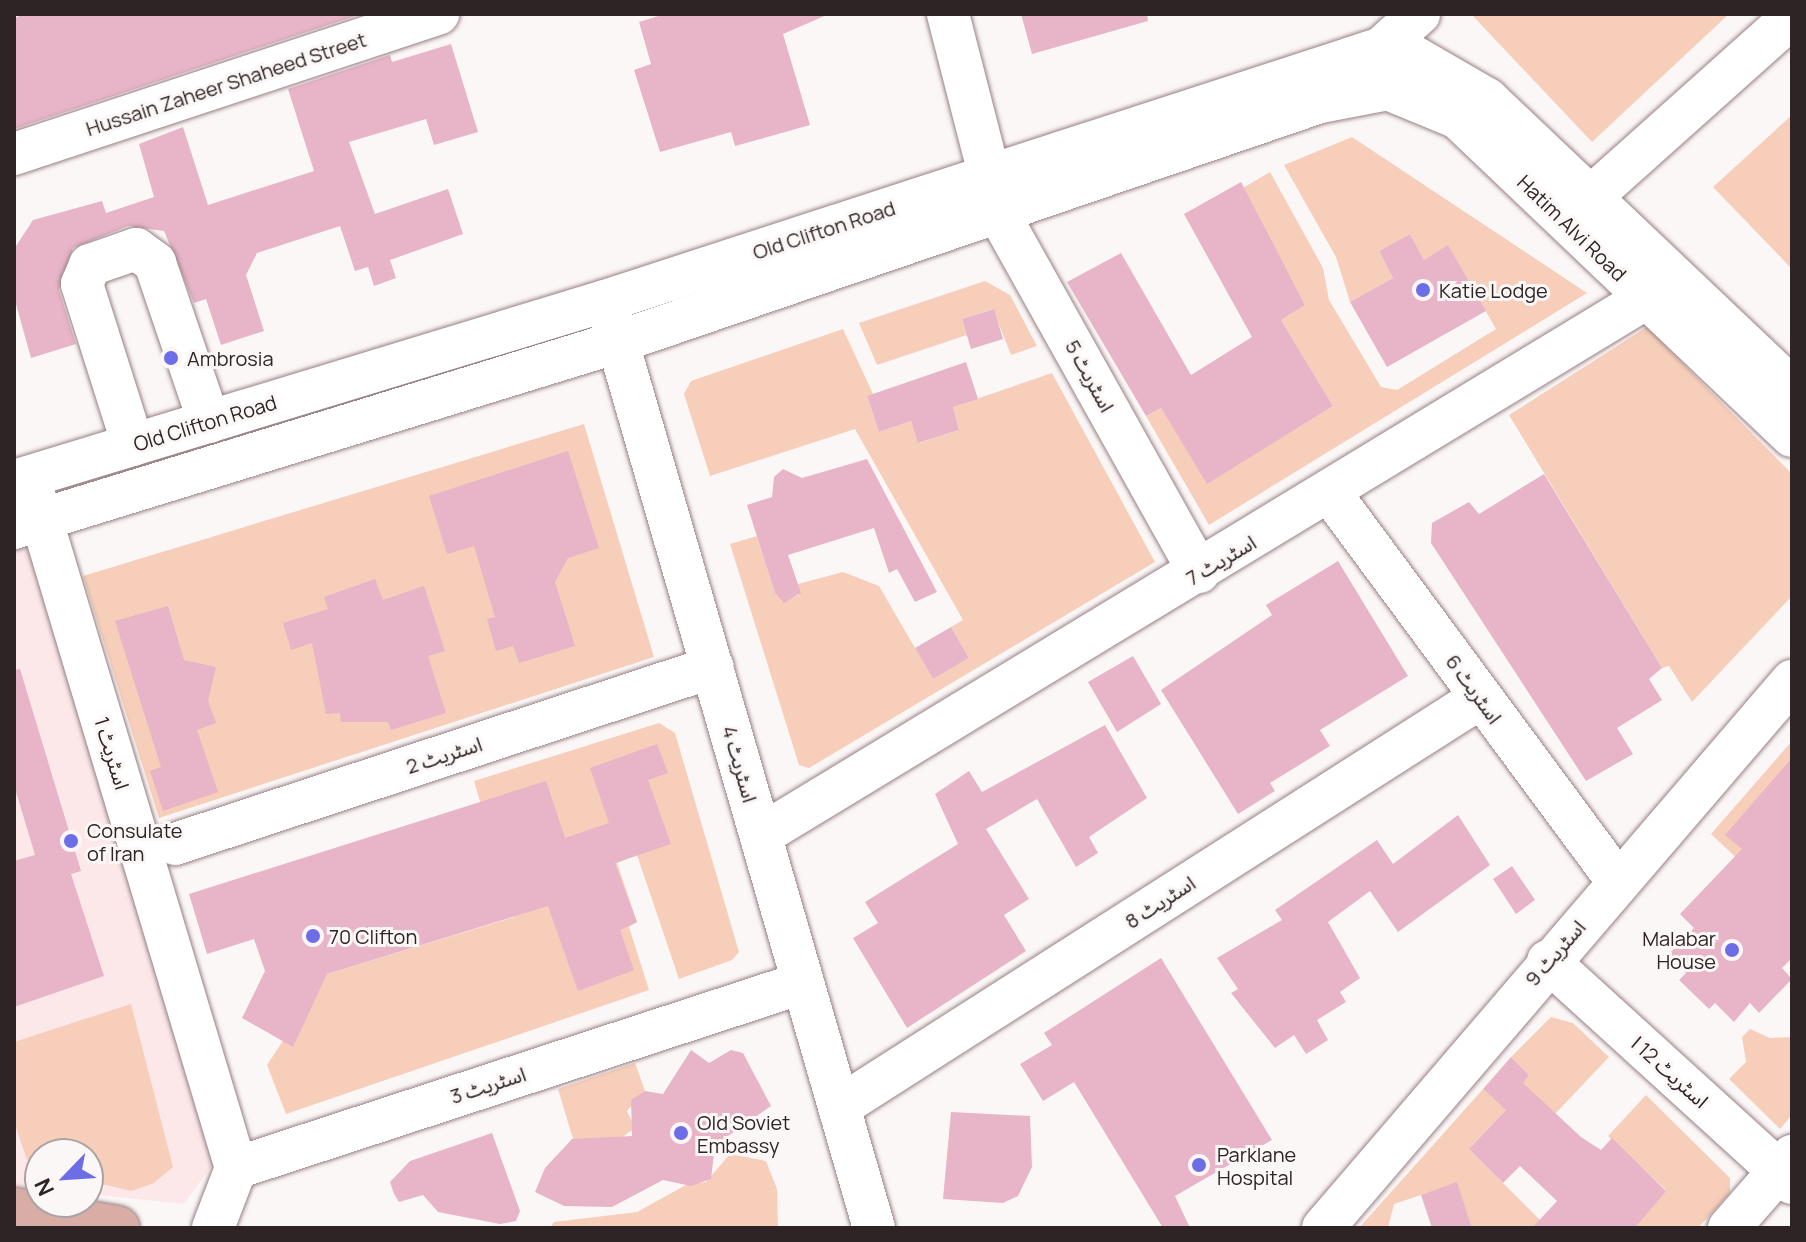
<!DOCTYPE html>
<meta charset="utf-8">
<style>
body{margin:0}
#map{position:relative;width:1806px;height:1242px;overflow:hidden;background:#fcf7f7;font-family:Manrope,"Noto Sans Arabic",sans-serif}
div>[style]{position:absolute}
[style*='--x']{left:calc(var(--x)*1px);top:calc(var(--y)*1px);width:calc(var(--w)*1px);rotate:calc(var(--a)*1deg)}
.built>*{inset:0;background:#fce7e9}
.green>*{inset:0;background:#f6ceba}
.building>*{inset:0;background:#e7b4c8}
.roads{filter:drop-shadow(0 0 2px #978083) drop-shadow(0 0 2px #978083)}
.minor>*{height:42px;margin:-21px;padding:0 21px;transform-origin:21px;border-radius:21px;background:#fff}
.major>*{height:44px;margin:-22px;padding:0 22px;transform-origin:22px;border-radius:22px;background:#d7ada6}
.dots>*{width:22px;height:22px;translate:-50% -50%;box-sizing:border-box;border:4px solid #fcf7f7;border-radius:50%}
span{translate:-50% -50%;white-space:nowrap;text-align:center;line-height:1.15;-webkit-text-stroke:6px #fcf7f7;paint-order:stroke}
.street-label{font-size:20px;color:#2e2425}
.poi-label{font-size:20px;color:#2e2425}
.left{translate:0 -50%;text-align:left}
.right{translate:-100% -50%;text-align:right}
.frame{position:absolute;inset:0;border:16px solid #2e2425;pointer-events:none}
.north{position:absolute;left:24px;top:1138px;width:80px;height:80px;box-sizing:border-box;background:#fcf7f7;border:2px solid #aaa3a3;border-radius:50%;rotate:245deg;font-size:22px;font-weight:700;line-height:32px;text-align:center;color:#2e2425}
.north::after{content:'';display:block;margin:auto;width:28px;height:36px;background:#6d6de7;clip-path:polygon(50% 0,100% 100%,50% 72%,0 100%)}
</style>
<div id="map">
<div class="built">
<div style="clip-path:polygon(41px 519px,215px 1161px,184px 1204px,88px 1194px,88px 1154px,40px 1154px,40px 1189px,14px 1186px,14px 528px)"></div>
</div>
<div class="green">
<div style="clip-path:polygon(1471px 14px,1729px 14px,1592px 142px)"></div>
<div style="clip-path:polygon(1792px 115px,1792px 269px,1713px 187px)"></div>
<div style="clip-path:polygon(1352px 137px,1587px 293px,1209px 525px,1146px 416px,1161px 408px,1207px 483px,1333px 406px,1281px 320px,1305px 305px,1243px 188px,1270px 172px,1323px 268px,1329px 300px,1381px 387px,1397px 390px,1496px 329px,1448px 246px,1424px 260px,1410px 234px,1379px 251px,1393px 278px,1350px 302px,1336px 257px,1284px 165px)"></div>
<div style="clip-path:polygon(985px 281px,1010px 295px,1037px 346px,1011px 355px,993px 309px,962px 319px,967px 335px,877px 365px,859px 323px)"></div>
<div style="clip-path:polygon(1647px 327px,1792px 474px,1792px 596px,1692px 702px,1669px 666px,1662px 668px,1509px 415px)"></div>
<div style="clip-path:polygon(843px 329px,873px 394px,867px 396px,879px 432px,911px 421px,919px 443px,959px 430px,953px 407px,1052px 373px,1155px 562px,809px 768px,799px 765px,730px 544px,757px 536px,775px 593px,784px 602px,799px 595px,798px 584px,843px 572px,879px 586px,933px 679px,969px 658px,951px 627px,963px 620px,855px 429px,710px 476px,684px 394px,691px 381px)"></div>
<div style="clip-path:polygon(584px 424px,654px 657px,159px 818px,83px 576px)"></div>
<div style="clip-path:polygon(659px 723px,675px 733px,739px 952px,732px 960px,679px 979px,637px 855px,617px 863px,637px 922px,629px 927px,649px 990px,286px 1114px,267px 1065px,327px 974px,514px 917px,474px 781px)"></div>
<div style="clip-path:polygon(1792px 741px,1792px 910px,1711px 834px)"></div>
<div style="clip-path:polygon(131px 1004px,173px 1167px,154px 1183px,132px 1191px,88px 1181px,88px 1154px,40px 1154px,40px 1170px,30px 1168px,14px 1122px,14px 1042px)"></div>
<div style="clip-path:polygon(1551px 1017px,1573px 1023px,1609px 1057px,1555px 1114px,1527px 1088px,1469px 1149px,1548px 1228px,1472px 1228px,1457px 1183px,1394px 1204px,1388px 1228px,1359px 1228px,1483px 1089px,1502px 1106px,1529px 1075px,1511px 1057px)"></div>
<div style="clip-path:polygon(1750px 1029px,1770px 1038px,1792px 1037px,1792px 1115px,1780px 1129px,1729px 1079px,1746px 1062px,1742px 1037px)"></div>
<div style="clip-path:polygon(635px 1063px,645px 1091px,627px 1111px,635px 1128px,610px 1146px,573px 1139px,558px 1089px)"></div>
<div style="clip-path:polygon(1646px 1095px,1730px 1178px,1730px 1193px,1698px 1228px,1635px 1228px,1666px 1190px,1608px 1136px)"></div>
<div style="clip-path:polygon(730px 1154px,766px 1161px,777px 1189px,778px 1228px,550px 1228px,554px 1222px,637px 1212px,686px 1185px,706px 1182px)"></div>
</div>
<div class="building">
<div style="clip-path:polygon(25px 14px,361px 14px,14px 129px,14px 18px)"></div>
<div style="clip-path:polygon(665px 14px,829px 14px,783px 34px,810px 125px,735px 146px,731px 132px,660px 152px,634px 70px,651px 64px,639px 22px)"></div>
<div style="clip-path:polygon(1021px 14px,1147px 14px,1148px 21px,1032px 54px)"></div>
<div style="clip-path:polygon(451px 44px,478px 132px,434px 145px,426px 119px,349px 142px,375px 214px,448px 189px,463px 234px,390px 260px,396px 278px,374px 286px,368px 267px,355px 271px,340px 226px,257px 253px,246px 275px,264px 331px,221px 345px,206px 299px,194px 303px,164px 231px,128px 226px,73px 248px,59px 290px,76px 344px,31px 358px,14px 297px,14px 249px,33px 220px,102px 201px,106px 213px,154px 197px,139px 144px,183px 127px,208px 205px,314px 171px,288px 89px,390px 55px,392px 62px)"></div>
<div style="clip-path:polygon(1241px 182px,1305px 305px,1281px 320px,1333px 406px,1207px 484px,1161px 408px,1146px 416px,1067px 282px,1121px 253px,1191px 375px,1252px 337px,1184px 214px)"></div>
<div style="clip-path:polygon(1410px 234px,1424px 260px,1448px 245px,1486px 311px,1387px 367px,1350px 302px,1393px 278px,1379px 251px)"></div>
<div style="clip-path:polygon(994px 309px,1003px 339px,971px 349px,962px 319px)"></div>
<div style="clip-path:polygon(966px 362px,978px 399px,953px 407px,959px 430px,918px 443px,911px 421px,879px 432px,867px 396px)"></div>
<div style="clip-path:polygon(568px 451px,599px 548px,568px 558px,555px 582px,575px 646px,519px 663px,513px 646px,496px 651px,487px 619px,495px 617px,474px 546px,447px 554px,429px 496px)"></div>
<div style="clip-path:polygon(867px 459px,937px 592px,915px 602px,897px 569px,889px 573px,874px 528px,788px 555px,801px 593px,784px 603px,775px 593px,747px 505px,772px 497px,774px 477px,783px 469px,802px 478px)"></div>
<div style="clip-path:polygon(1544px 474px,1662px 668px,1649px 679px,1662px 700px,1617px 728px,1633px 754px,1586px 781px,1431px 543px,1432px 523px,1469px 502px,1479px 514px)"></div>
<div style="clip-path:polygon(1338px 561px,1408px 676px,1320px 730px,1330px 746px,1270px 783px,1275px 791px,1238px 814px,1161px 690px,1272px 615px,1266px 605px)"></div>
<div style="clip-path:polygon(375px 579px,383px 600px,424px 586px,445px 651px,428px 656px,446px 713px,391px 730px,388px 722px,341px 722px,340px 713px,326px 714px,312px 643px,291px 650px,283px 623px,328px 609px,324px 597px)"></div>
<div style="clip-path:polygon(168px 606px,184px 660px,216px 667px,208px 701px,216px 723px,197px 730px,218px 792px,163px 811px,150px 771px,161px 767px,115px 621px)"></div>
<div style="clip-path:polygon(951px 627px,969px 658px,933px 679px,915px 648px)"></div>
<div style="clip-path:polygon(1133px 656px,1161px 704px,1117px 732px,1088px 682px)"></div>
<div style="clip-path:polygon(20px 669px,81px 871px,71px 874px,104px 976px,14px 1007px,14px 861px,35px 855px,14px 785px,14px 670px)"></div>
<div style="clip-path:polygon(1105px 725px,1147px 798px,1089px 837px,1098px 853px,1076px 867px,1037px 799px,986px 829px,1029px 899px,1004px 915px,1026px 951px,907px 1028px,853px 938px,878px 923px,865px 902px,958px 844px,935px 794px,969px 771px,982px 792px)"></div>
<div style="clip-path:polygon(657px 744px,668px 773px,648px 780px,671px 844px,615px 863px,637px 922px,620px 930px,634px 970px,578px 991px,548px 906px,327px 974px,293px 1047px,242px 1018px,265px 971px,254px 939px,207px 954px,189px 894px,546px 781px,565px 838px,609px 823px,590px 768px)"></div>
<div style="clip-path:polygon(1792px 758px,1792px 958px,1782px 968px,1792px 979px,1759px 1013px,1750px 1003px,1734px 1022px,1715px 1003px,1709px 1009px,1679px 980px,1686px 973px,1668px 955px,1694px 928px,1680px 914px,1742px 849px,1725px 835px)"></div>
<div style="clip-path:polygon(1458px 815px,1490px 865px,1398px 932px,1370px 891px,1328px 922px,1360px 978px,1340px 992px,1346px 1002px,1317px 1020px,1328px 1040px,1306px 1054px,1294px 1035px,1275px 1048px,1231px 993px,1238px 989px,1217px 958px,1282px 920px,1275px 910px,1377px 840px,1393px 864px)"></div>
<div style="clip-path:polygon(1512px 866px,1535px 900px,1516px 914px,1493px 879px)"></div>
<div style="clip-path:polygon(1161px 958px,1272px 1140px,1175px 1196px,1190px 1228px,1163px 1228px,1074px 1082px,1043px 1101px,1020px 1064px,1052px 1045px,1044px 1033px)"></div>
<div style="clip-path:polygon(691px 1050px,709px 1063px,731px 1050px,743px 1053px,771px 1106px,715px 1145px,711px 1179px,691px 1186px,663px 1180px,612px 1207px,564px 1206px,535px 1192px,545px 1168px,572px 1139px,632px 1136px,631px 1100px,645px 1091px,663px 1094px)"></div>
<div style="clip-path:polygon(1511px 1057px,1529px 1075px,1523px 1083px,1581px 1137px,1601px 1150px,1612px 1138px,1666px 1191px,1635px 1228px,1532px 1228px,1557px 1201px,1520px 1166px,1503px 1183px,1469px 1149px,1506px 1110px,1483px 1089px)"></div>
<div style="clip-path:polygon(951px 1112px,1030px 1116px,1032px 1167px,1018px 1196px,1003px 1203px,943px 1199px)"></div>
<div style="clip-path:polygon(492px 1133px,520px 1211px,516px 1221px,500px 1224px,438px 1212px,423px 1195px,399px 1202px,394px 1194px,390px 1182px,410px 1161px)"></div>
<div style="clip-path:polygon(1457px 1182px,1472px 1228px,1432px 1228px,1421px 1195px)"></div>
</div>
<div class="roads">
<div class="minor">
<div style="--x:948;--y:14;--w:209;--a:75.6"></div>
<div style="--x:1000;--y:216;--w:408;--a:60.8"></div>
<div style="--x:1366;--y:62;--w:72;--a:-42.2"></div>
<div style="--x:14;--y:154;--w:447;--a:-18.3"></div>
<div style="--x:1593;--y:195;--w:267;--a:-41.8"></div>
<div style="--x:610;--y:315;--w:950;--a:73.87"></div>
<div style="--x:133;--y:445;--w:169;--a:-107.6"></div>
<div style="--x:82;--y:284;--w:21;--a:-67"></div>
<div style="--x:90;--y:265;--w:49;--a:-19.2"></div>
<div style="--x:136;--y:249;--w:24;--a:36"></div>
<div style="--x:155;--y:263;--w:168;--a:71.2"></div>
<div style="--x:14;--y:481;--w:618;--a:-16.94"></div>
<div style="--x:605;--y:301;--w:817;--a:-18.04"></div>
<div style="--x:1382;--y:48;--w:30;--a:14"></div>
<div style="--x:1411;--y:55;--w:88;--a:30.1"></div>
<div style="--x:1487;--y:99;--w:420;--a:43.5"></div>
<div style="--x:33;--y:491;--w:707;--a:73.31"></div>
<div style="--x:1331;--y:494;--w:483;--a:53.5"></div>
<div style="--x:14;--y:528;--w:632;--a:-17.12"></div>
<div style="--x:618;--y:342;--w:742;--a:-18.87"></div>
<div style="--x:1320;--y:102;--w:69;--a:-10.8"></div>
<div style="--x:1388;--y:89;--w:76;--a:22.5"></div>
<div style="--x:1458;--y:118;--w:461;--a:43.6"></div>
<div style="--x:761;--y:835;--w:1059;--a:-31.24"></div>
<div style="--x:175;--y:844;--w:566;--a:-18.21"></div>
<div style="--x:1548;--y:961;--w:330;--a:42.3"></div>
<div style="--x:839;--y:1107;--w:760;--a:-32.54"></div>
<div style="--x:213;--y:1228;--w:64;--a:-69"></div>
<div style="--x:236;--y:1168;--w:595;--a:-18.1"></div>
<div style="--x:1323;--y:1228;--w:721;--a:-49.39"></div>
<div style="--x:1729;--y:1228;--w:96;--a:-48.8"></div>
</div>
<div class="major">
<div style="--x:14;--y:1210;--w:105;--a:9.9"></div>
</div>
</div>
<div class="dots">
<div style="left:1423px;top:290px;background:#6d6de7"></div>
<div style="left:171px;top:358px;background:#6d6de7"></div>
<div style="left:71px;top:841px;background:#6d6de7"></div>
<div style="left:313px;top:936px;background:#6d6de7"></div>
<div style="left:1732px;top:950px;background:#6d6de7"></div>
<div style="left:681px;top:1133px;background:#6d6de7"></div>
<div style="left:1199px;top:1165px;background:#6d6de7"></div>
</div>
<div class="street-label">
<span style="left:226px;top:84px;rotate:-18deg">Hussain Zaheer Shaheed Street</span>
<span style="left:1572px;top:228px;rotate:44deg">Hatim Alvi Road</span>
<span style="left:824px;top:230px;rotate:-18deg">Old Clifton Road</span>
<span style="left:1090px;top:376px;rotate:61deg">اسٹریٹ 5</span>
<span style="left:205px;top:423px;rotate:-17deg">Old Clifton Road</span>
<span style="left:1221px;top:560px;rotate:-31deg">اسٹریٹ 7</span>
<span style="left:1474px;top:689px;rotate:54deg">اسٹریٹ 6</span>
<span style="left:112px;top:753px;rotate:73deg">اسٹریٹ 1</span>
<span style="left:444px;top:755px;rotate:-18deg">اسٹریٹ 2</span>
<span style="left:740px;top:764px;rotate:74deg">اسٹریٹ 4</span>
<span style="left:1160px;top:902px;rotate:-33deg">اسٹریٹ 8</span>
<span style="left:1555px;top:953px;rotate:-49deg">اسٹریٹ 9</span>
<span style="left:1670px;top:1072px;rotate:42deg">اسٹریٹ 12 ا</span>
<span style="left:488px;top:1085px;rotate:-18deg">اسٹریٹ 3</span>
</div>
<div class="poi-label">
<span class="left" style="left:1439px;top:290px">Katie Lodge</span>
<span class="left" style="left:187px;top:358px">Ambrosia</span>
<span class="left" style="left:87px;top:842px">Consulate<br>of Iran</span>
<span class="left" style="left:329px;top:936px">70 Clifton</span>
<span class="right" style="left:1716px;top:950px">Malabar<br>House</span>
<span class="left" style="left:697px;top:1134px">Old Soviet<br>Embassy</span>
<span class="left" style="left:1217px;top:1166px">Parklane<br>Hospital</span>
</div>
<div class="frame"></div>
<div class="north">N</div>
</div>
